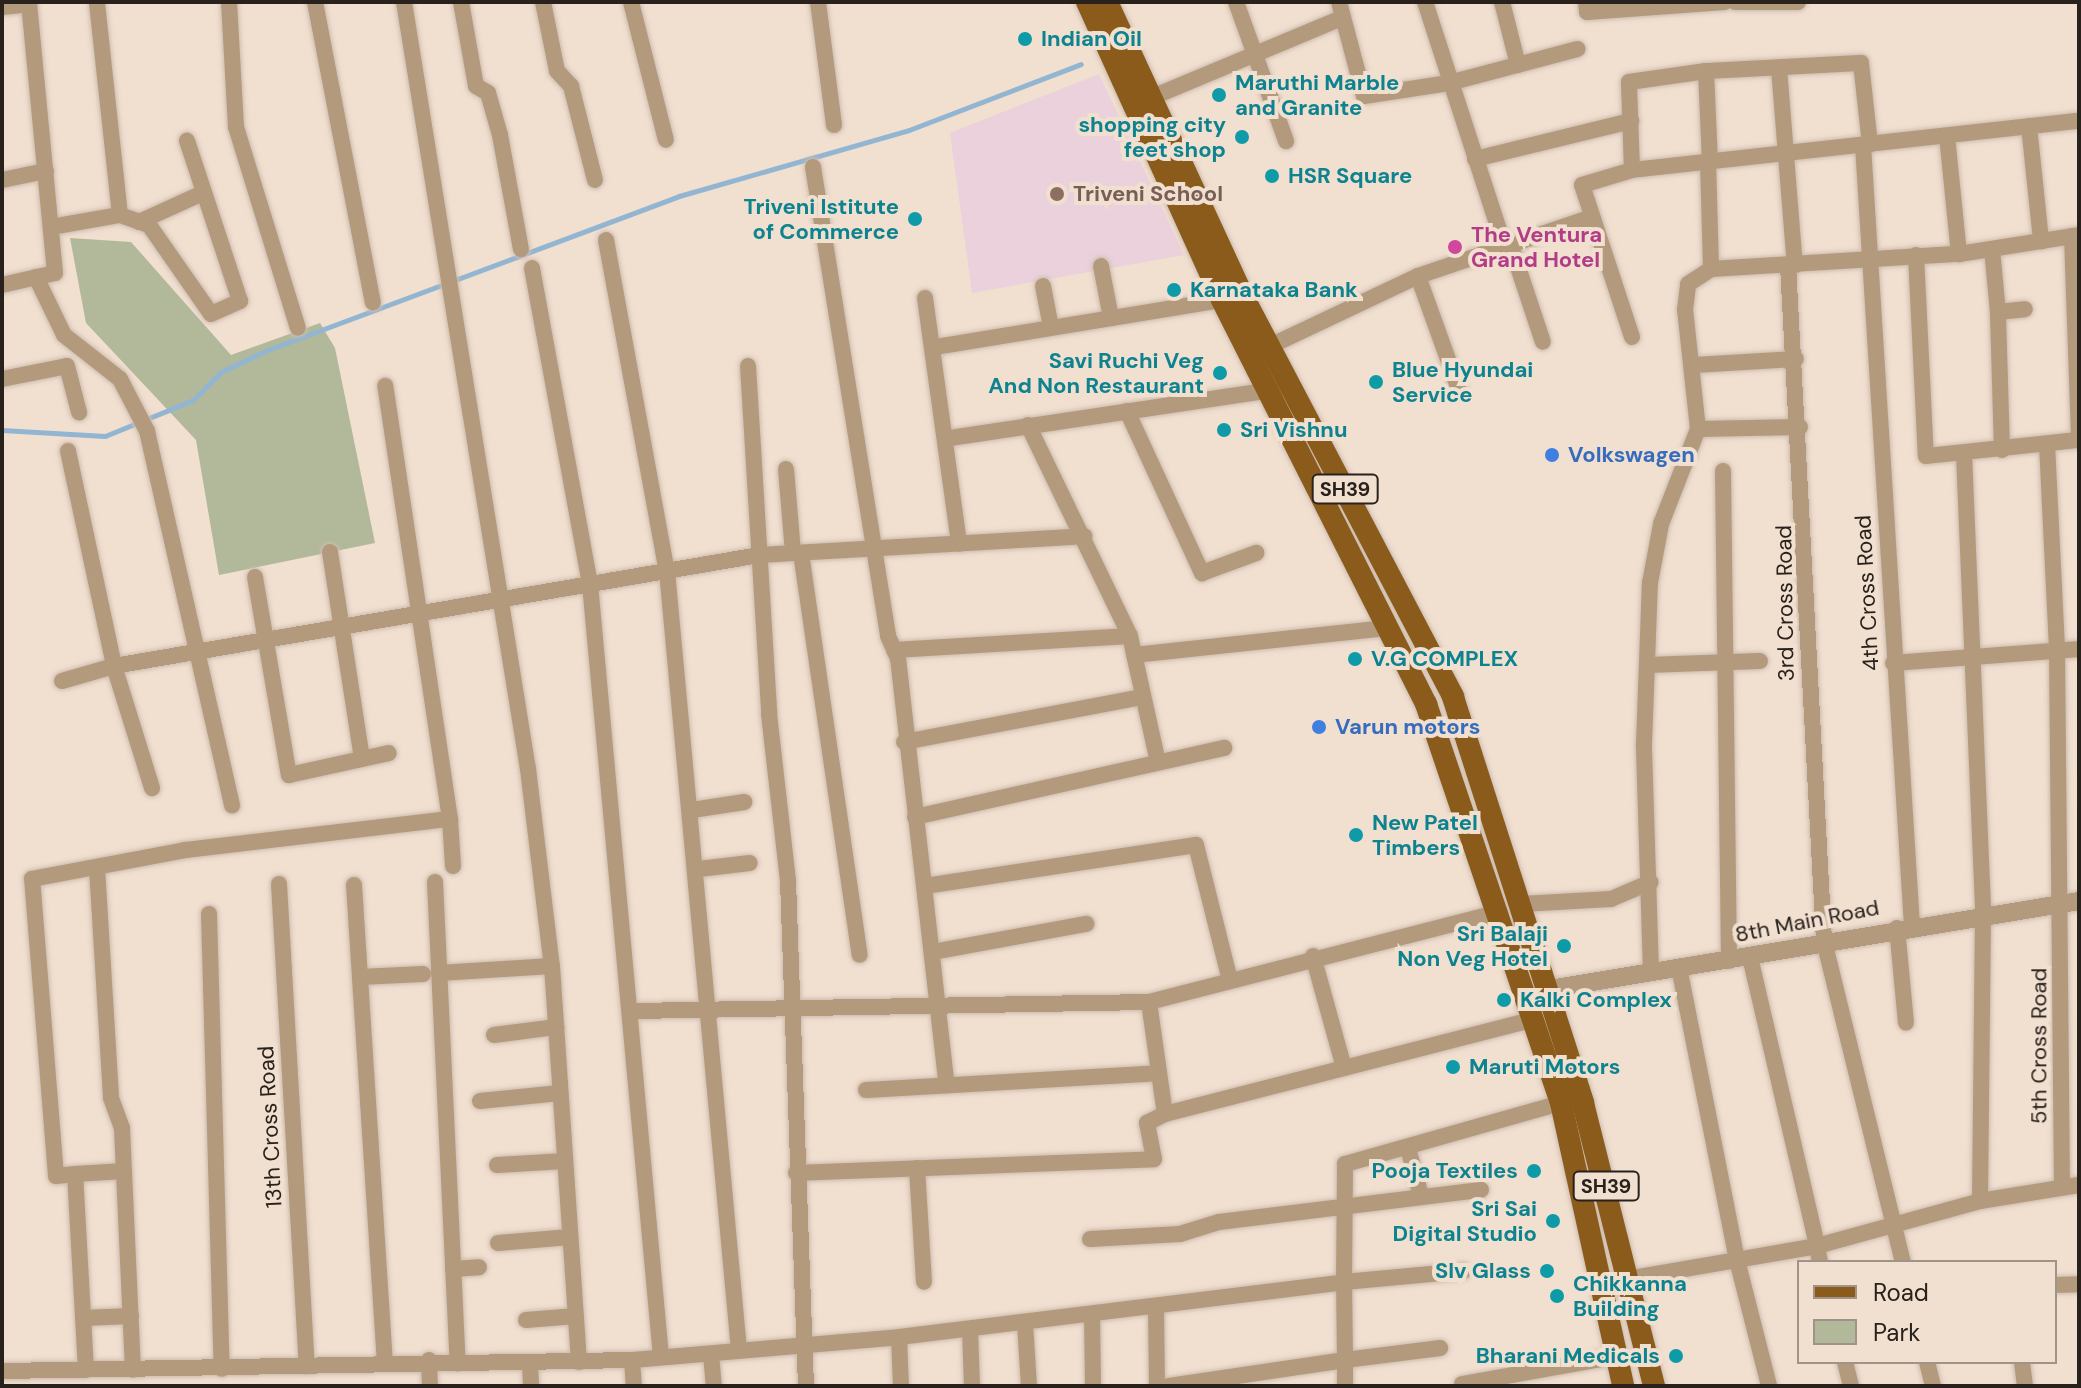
<!DOCTYPE html>
<style>
body{margin:0}
#map{position:relative;width:2081px;height:1388px;overflow:hidden;background:#f1dfd0;font-family:"DM Sans",sans-serif}
div>[style]{position:absolute}
[style*='--x']{left:calc(var(--x)*1px);top:calc(var(--y)*1px);width:calc(var(--w)*1px);rotate:calc(var(--a)*1deg)}
.education>*{inset:0;background:#ead1db}
.green>*{inset:0;background:#b1b99a}
.stream>*{height:5px;margin:-2.5px;padding:0 2.5px;transform-origin:2.5px;border-radius:2.5px;background:#92b5d2}
.roads{filter:drop-shadow(0 0 2px #cdbdb0) drop-shadow(0 0 2px #cdbdb0)}
.minor>*{height:16px;margin:-8px;padding:0 8px;transform-origin:8px;border-radius:8px;background:#b49a7c}
.tertiary>*{height:18px;margin:-9px;padding:0 9px;transform-origin:9px;border-radius:9px;background:#b49a7c}
.primary>*{height:22px;margin:-11px;padding:0 11px;transform-origin:11px;border-radius:11px;background:#8a5b1a}
.dots>*{width:22px;height:22px;translate:-50% -50%;box-sizing:border-box;border:4px solid #f1dfd0;border-radius:50%}
span{translate:-50% -50%;white-space:nowrap;text-align:center;line-height:1.15;-webkit-text-stroke:8px #f1dfd0;paint-order:stroke}
.shield-label span{padding:2px 6px;background:#f1dfd0;border:2px solid;border-radius:6px;-webkit-text-stroke-width:0}
.shield-label{font-size:20px;color:#29221c;font-weight:700}
.culture-label{font-size:22px;color:#0d838f;font-weight:700}
.left{translate:0 -50%;text-align:left}
.right{translate:-100% -50%;text-align:right}
.education-label{font-size:22px;color:#785e54;font-weight:700}
.hotel-label{font-size:22px;color:#b23c85;font-weight:700}
.shop-label{font-size:22px;color:#366cbe;font-weight:700}
.street-label{font-size:22px;color:#29221c}
.frame{position:absolute;inset:0;border:4px solid #29221c;pointer-events:none}
.legend{position:absolute;left:1797px;top:1260px;width:260px;height:104px;box-sizing:border-box;background:#f1dfd0;border:2px solid #a19388;margin:0;padding:10px 14px;list-style:none;font-size:24px;color:#29221c}
.legend li{display:flex;align-items:center;gap:16px;height:40px}
.legend b{width:40px;border:2px solid #a19388}
</style>
<div id="map">
<div class="education">
<div style="clip-path:polygon(1099px 74px,1184px 255px,972px 293px,950px 133px)"></div>
</div>
<div class="green">
<div style="clip-path:polygon(70px 238px,131px 242px,231px 355px,320px 323px,335px 348px,375px 543px,219px 575px,196px 440px,86px 323px)"></div>
</div>
<div class="stream">
<div style="--x:2;--y:430;--w:103;--a:3.3"></div>
<div style="--x:105;--y:436;--w:95;--a:-22.2"></div>
<div style="--x:193;--y:400;--w:40;--a:-45"></div>
<div style="--x:221;--y:372;--w:49;--a:-25.5"></div>
<div style="--x:265;--y:351;--w:442;--a:-20.5"></div>
<div style="--x:679;--y:196;--w:239;--a:-16"></div>
<div style="--x:909;--y:130;--w:184;--a:-21"></div>
</div>
<div class="roads">
<div class="minor">
<div style="--x:229;--y:2;--w:125;--a:86.8"></div>
<div style="--x:236;--y:127;--w:210;--a:72.9"></div>
<div style="--x:315;--y:2;--w:306;--a:79.1"></div>
<div style="--x:404;--y:2;--w:777;--a:80.82"></div>
<div style="--x:528;--y:769;--w:198;--a:83.1"></div>
<div style="--x:552;--y:966;--w:397;--a:86.1"></div>
<div style="--x:461;--y:2;--w:85;--a:79.9"></div>
<div style="--x:476;--y:86;--w:14;--a:30"></div>
<div style="--x:488;--y:93;--w:44;--a:74.1"></div>
<div style="--x:500;--y:135;--w:116;--a:79.6"></div>
<div style="--x:543;--y:2;--w:70;--a:78.5"></div>
<div style="--x:557;--y:71;--w:21;--a:47"></div>
<div style="--x:571;--y:86;--w:97;--a:75.7"></div>
<div style="--x:631;--y:2;--w:142;--a:75.8"></div>
<div style="--x:818;--y:2;--w:124;--a:82.6"></div>
<div style="--x:1236;--y:2;--w:148;--a:70.2"></div>
<div style="--x:1339;--y:2;--w:97;--a:75.1"></div>
<div style="--x:1364;--y:96;--w:86;--a:-8.7"></div>
<div style="--x:1449;--y:83;--w:133;--a:-14.8"></div>
<div style="--x:1425;--y:2;--w:256;--a:72"></div>
<div style="--x:1502;--y:2;--w:65;--a:75.7"></div>
<div style="--x:1586;--y:2;--w:10;--a:84"></div>
<div style="--x:1587;--y:12;--w:138;--a:-4.1"></div>
<div style="--x:1735;--y:2;--w:63;--a:0"></div>
<div style="--x:2;--y:7;--w:27;--a:-6"></div>
<div style="--x:1779;--y:68;--w:198;--a:85.4"></div>
<div style="--x:1706;--y:71;--w:90;--a:87.5"></div>
<div style="--x:1143;--y:101;--w:215;--a:-22.7"></div>
<div style="--x:2029;--y:126;--w:116;--a:84"></div>
<div style="--x:1947;--y:136;--w:119;--a:84.2"></div>
<div style="--x:1863;--y:145;--w:783;--a:86.41"></div>
<div style="--x:1475;--y:159;--w:161;--a:-13.7"></div>
<div style="--x:1708;--y:161;--w:108;--a:88.4"></div>
<div style="--x:813;--y:167;--w:475;--a:80.9"></div>
<div style="--x:888;--y:636;--w:24;--a:66"></div>
<div style="--x:898;--y:658;--w:430;--a:83.5"></div>
<div style="--x:1632;--y:170;--w:88;--a:-92"></div>
<div style="--x:1629;--y:82;--w:78;--a:-8.1"></div>
<div style="--x:1706;--y:71;--w:155;--a:-3"></div>
<div style="--x:1861;--y:63;--w:82;--a:83.7"></div>
<div style="--x:2;--y:180;--w:45;--a:-11.6"></div>
<div style="--x:120;--y:215;--w:31;--a:19"></div>
<div style="--x:149;--y:225;--w:108;--a:55.1"></div>
<div style="--x:211;--y:314;--w:32;--a:-24"></div>
<div style="--x:240;--y:301;--w:169;--a:-108.3"></div>
<div style="--x:139;--y:222;--w:70;--a:-24.4"></div>
<div style="--x:51;--y:227;--w:70;--a:-9.9"></div>
<div style="--x:120;--y:215;--w:214;--a:-96.2"></div>
<div style="--x:2072;--y:236;--w:204;--a:88"></div>
<div style="--x:606;--y:240;--w:337;--a:79.6"></div>
<div style="--x:667;--y:571;--w:782;--a:84.72"></div>
<div style="--x:1510;--y:243;--w:104;--a:71.6"></div>
<div style="--x:1992;--y:249;--w:63;--a:84.6"></div>
<div style="--x:1916;--y:255;--w:201;--a:87.2"></div>
<div style="--x:1926;--y:456;--w:154;--a:-6"></div>
<div style="--x:1788;--y:265;--w:677;--a:86.95"></div>
<div style="--x:1824;--y:941;--w:331;--a:76.2"></div>
<div style="--x:1101;--y:266;--w:53;--a:79.1"></div>
<div style="--x:532;--y:268;--w:321;--a:79.6"></div>
<div style="--x:590;--y:584;--w:776;--a:84.75"></div>
<div style="--x:1418;--y:276;--w:121;--a:70.2"></div>
<div style="--x:36;--y:277;--w:64;--a:64.2"></div>
<div style="--x:64;--y:335;--w:71;--a:38.2"></div>
<div style="--x:120;--y:379;--w:59;--a:62.6"></div>
<div style="--x:147;--y:431;--w:384;--a:77.2"></div>
<div style="--x:2;--y:285;--w:54;--a:-12.8"></div>
<div style="--x:55;--y:273;--w:272;--a:-95.5"></div>
<div style="--x:1043;--y:286;--w:42;--a:79"></div>
<div style="--x:925;--y:298;--w:248;--a:82.1"></div>
<div style="--x:1632;--y:337;--w:160;--a:-108.2"></div>
<div style="--x:1582;--y:185;--w:52;--a:-16.7"></div>
<div style="--x:1632;--y:170;--w:450;--a:-6.3"></div>
<div style="--x:935;--y:347;--w:291;--a:-9.3"></div>
<div style="--x:1268;--y:347;--w:166;--a:-25.3"></div>
<div style="--x:1418;--y:276;--w:184;--a:-18.7"></div>
<div style="--x:1694;--y:365;--w:102;--a:-3.4"></div>
<div style="--x:748;--y:366;--w:349;--a:86.5"></div>
<div style="--x:769;--y:714;--w:168;--a:83.5"></div>
<div style="--x:788;--y:881;--w:505;--a:87.96"></div>
<div style="--x:2;--y:379;--w:66;--a:-11.3"></div>
<div style="--x:67;--y:366;--w:48;--a:75.4"></div>
<div style="--x:1127;--y:411;--w:179;--a:65.2"></div>
<div style="--x:1202;--y:573;--w:58;--a:-20.3"></div>
<div style="--x:1028;--y:425;--w:234;--a:64.2"></div>
<div style="--x:1130;--y:636;--w:129;--a:77.5"></div>
<div style="--x:1698;--y:429;--w:120;--a:-96.2"></div>
<div style="--x:1685;--y:310;--w:26;--a:-83"></div>
<div style="--x:1688;--y:284;--w:27;--a:-33"></div>
<div style="--x:1711;--y:269;--w:248;--a:-3.5"></div>
<div style="--x:1959;--y:254;--w:121;--a:-9"></div>
<div style="--x:950;--y:438;--w:330;--a:-8.5"></div>
<div style="--x:2047;--y:444;--w:206;--a:87.2"></div>
<div style="--x:2057;--y:650;--w:537;--a:89.47"></div>
<div style="--x:2002;--y:450;--w:138;--a:-91.7"></div>
<div style="--x:1998;--y:312;--w:27;--a:-6"></div>
<div style="--x:68;--y:451;--w:220;--a:77.9"></div>
<div style="--x:114;--y:666;--w:128;--a:72.7"></div>
<div style="--x:1964;--y:454;--w:459;--a:87.6"></div>
<div style="--x:1983;--y:913;--w:288;--a:90.6"></div>
<div style="--x:786;--y:469;--w:84;--a:85.2"></div>
<div style="--x:1723;--y:471;--w:490;--a:89.3"></div>
<div style="--x:330;--y:552;--w:209;--a:81.2"></div>
<div style="--x:801;--y:553;--w:406;--a:81.7"></div>
<div style="--x:255;--y:577;--w:201;--a:80.3"></div>
<div style="--x:289;--y:775;--w:102;--a:-12.4"></div>
<div style="--x:894;--y:650;--w:236;--a:-3.4"></div>
<div style="--x:1134;--y:655;--w:254;--a:-6.1"></div>
<div style="--x:1893;--y:663;--w:187;--a:-4.3"></div>
<div style="--x:1647;--y:665;--w:113;--a:-2"></div>
<div style="--x:62;--y:681;--w:54;--a:-16.1"></div>
<div style="--x:114;--y:666;--w:654;--a:-9.76"></div>
<div style="--x:759;--y:555;--w:326;--a:-3.3"></div>
<div style="--x:904;--y:742;--w:243;--a:-10.7"></div>
<div style="--x:692;--y:810;--w:53;--a:-8.7"></div>
<div style="--x:915;--y:817;--w:317;--a:-12.6"></div>
<div style="--x:450;--y:819;--w:47;--a:86.3"></div>
<div style="--x:97;--y:868;--w:230;--a:86.5"></div>
<div style="--x:111;--y:1098;--w:32;--a:70"></div>
<div style="--x:122;--y:1128;--w:242;--a:87.4"></div>
<div style="--x:699;--y:869;--w:51;--a:-6.7"></div>
<div style="--x:435;--y:882;--w:482;--a:87.3"></div>
<div style="--x:279;--y:884;--w:483;--a:86.7"></div>
<div style="--x:354;--y:885;--w:478;--a:86.3"></div>
<div style="--x:925;--y:886;--w:274;--a:-8.6"></div>
<div style="--x:1196;--y:845;--w:139;--a:75.9"></div>
<div style="--x:1521;--y:904;--w:90;--a:-3.2"></div>
<div style="--x:1611;--y:899;--w:43;--a:-23"></div>
<div style="--x:209;--y:914;--w:455;--a:88.4"></div>
<div style="--x:1897;--y:928;--w:95;--a:84.6"></div>
<div style="--x:933;--y:952;--w:156;--a:-10.4"></div>
<div style="--x:1313;--y:956;--w:116;--a:74.5"></div>
<div style="--x:1750;--y:957;--w:297;--a:76.9"></div>
<div style="--x:1817;--y:1246;--w:81;--a:170.1"></div>
<div style="--x:1737;--y:1260;--w:130;--a:75.7"></div>
<div style="--x:1651;--y:972;--w:228;--a:-91.8"></div>
<div style="--x:1644;--y:744;--w:161;--a:-87.9"></div>
<div style="--x:1650;--y:583;--w:60;--a:-79.4"></div>
<div style="--x:1661;--y:524;--w:102;--a:-68.7"></div>
<div style="--x:1698;--y:429;--w:102;--a:-1.1"></div>
<div style="--x:439;--y:973;--w:113;--a:-3.5"></div>
<div style="--x:360;--y:977;--w:63;--a:-2.7"></div>
<div style="--x:1149;--y:1002;--w:113;--a:81.9"></div>
<div style="--x:1165;--y:1114;--w:378;--a:-14.4"></div>
<div style="--x:633;--y:1011;--w:516;--a:-1"></div>
<div style="--x:1149;--y:1002;--w:362;--a:-14.4"></div>
<div style="--x:494;--y:1035;--w:63;--a:-7.4"></div>
<div style="--x:866;--y:1090;--w:293;--a:-3.3"></div>
<div style="--x:480;--y:1101;--w:80;--a:-5.7"></div>
<div style="--x:1408;--y:1148;--w:50;--a:74.8"></div>
<div style="--x:497;--y:1165;--w:68;--a:-3.4"></div>
<div style="--x:917;--y:1168;--w:114;--a:86.5"></div>
<div style="--x:796;--y:1173;--w:358;--a:-2.2"></div>
<div style="--x:1154;--y:1159;--w:37;--a:-101"></div>
<div style="--x:1147;--y:1123;--w:20;--a:-27"></div>
<div style="--x:75;--y:1174;--w:49;--a:-3.5"></div>
<div style="--x:1090;--y:1239;--w:90;--a:-3.2"></div>
<div style="--x:1180;--y:1234;--w:41;--a:-17.1"></div>
<div style="--x:1219;--y:1222;--w:264;--a:-7"></div>
<div style="--x:498;--y:1243;--w:72;--a:-4.8"></div>
<div style="--x:1820;--y:1262;--w:16;--a:-101"></div>
<div style="--x:1817;--y:1246;--w:169;--a:-15.4"></div>
<div style="--x:1980;--y:1201;--w:100;--a:-9.2"></div>
<div style="--x:453;--y:1269;--w:26;--a:-4"></div>
<div style="--x:1603;--y:1283;--w:136;--a:-9.7"></div>
<div style="--x:1737;--y:1260;--w:299;--a:-101.2"></div>
<div style="--x:2055;--y:1285;--w:24;--a:-2"></div>
<div style="--x:1156;--y:1306;--w:80;--a:89.3"></div>
<div style="--x:1092;--y:1314;--w:72;--a:89.2"></div>
<div style="--x:83;--y:1318;--w:48;--a:-2.4"></div>
<div style="--x:526;--y:1320;--w:50;--a:-4.6"></div>
<div style="--x:1025;--y:1323;--w:63;--a:86.4"></div>
<div style="--x:970;--y:1329;--w:57;--a:88"></div>
<div style="--x:899;--y:1337;--w:49;--a:87.7"></div>
<div style="--x:711;--y:1354;--w:32;--a:85"></div>
<div style="--x:429;--y:1360;--w:26;--a:88"></div>
<div style="--x:632;--y:1360;--w:26;--a:86"></div>
<div style="--x:1845;--y:1362;--w:25;--a:76"></div>
<div style="--x:1927;--y:1362;--w:25;--a:76"></div>
<div style="--x:2022;--y:1362;--w:24;--a:83"></div>
<div style="--x:530;--y:1365;--w:21;--a:87"></div>
<div style="--x:86;--y:1370;--w:196;--a:-93.2"></div>
<div style="--x:75;--y:1174;--w:19;--a:174"></div>
<div style="--x:56;--y:1176;--w:298;--a:-94.6"></div>
<div style="--x:32;--y:879;--w:156;--a:-10.7"></div>
<div style="--x:185;--y:850;--w:267;--a:-6.7"></div>
<div style="--x:450;--y:819;--w:438;--a:-98.5"></div>
<div style="--x:2;--y:1371;--w:630;--a:-1"></div>
<div style="--x:632;--y:1360;--w:268;--a:-4.9"></div>
<div style="--x:899;--y:1337;--w:448;--a:-7"></div>
<div style="--x:1344;--y:1282;--w:118;--a:-89.5"></div>
<div style="--x:1345;--y:1164;--w:224;--a:-15.8"></div>
<div style="--x:1462;--y:1384;--w:158;--a:-10.2"></div>
<div style="--x:1169;--y:1386;--w:178;--a:-8.4"></div>
<div style="--x:1345;--y:1360;--w:78;--a:-90.7"></div>
<div style="--x:1344;--y:1282;--w:120;--a:-5.3"></div>
<div style="--x:1345;--y:1386;--w:26;--a:-90"></div>
<div style="--x:1345;--y:1360;--w:96;--a:-7.2"></div>
</div>
<div class="tertiary">
<div style="--x:1544;--y:990;--w:542;--a:-9.44"></div>
</div>
<div class="primary">
<div style="--x:1087;--y:2;--w:327;--a:65.6"></div>
<div style="--x:1222;--y:300;--w:453;--a:63.2"></div>
<div style="--x:1426;--y:704;--w:421;--a:71.3"></div>
<div style="--x:1561;--y:1103;--w:290;--a:77.6"></div>
<div style="--x:1107;--y:2;--w:328;--a:65.2"></div>
<div style="--x:1245;--y:300;--w:448;--a:62.3"></div>
<div style="--x:1453;--y:697;--w:426;--a:72.2"></div>
<div style="--x:1583;--y:1103;--w:292;--a:75.9"></div>
</div>
</div>
<div class="dots">
<div style="left:1025px;top:39px;background:#0f9aa8"></div>
<div style="left:1219px;top:95px;background:#0f9aa8"></div>
<div style="left:1242px;top:137px;background:#0f9aa8"></div>
<div style="left:1272px;top:176px;background:#0f9aa8"></div>
<div style="left:1057px;top:194px;background:#8d6e63"></div>
<div style="left:915px;top:219px;background:#0f9aa8"></div>
<div style="left:1455px;top:247px;background:#d1479c"></div>
<div style="left:1174px;top:290px;background:#0f9aa8"></div>
<div style="left:1220px;top:373px;background:#0f9aa8"></div>
<div style="left:1376px;top:382px;background:#0f9aa8"></div>
<div style="left:1224px;top:430px;background:#0f9aa8"></div>
<div style="left:1552px;top:455px;background:#3f7fe0"></div>
<div style="left:1355px;top:659px;background:#0f9aa8"></div>
<div style="left:1319px;top:727px;background:#3f7fe0"></div>
<div style="left:1356px;top:835px;background:#0f9aa8"></div>
<div style="left:1564px;top:946px;background:#0f9aa8"></div>
<div style="left:1504px;top:1000px;background:#0f9aa8"></div>
<div style="left:1453px;top:1067px;background:#0f9aa8"></div>
<div style="left:1534px;top:1171px;background:#0f9aa8"></div>
<div style="left:1553px;top:1221px;background:#0f9aa8"></div>
<div style="left:1547px;top:1271px;background:#0f9aa8"></div>
<div style="left:1557px;top:1296px;background:#0f9aa8"></div>
<div style="left:1676px;top:1356px;background:#0f9aa8"></div>
</div>
<div class="shield-label">
<span style="left:1345px;top:489px">SH39</span>
<span style="left:1606px;top:1186px">SH39</span>
</div>
<div class="culture-label">
<span class="left" style="left:1041px;top:39px">Indian Oil</span>
<span class="left" style="left:1235px;top:95px">Maruthi Marble<br>and Granite</span>
<span class="right" style="left:1226px;top:137px">shopping city<br>feet shop</span>
<span class="left" style="left:1288px;top:176px">HSR Square</span>
<span class="right" style="left:899px;top:219px">Triveni Istitute<br>of Commerce</span>
<span class="left" style="left:1190px;top:290px">Karnataka Bank</span>
<span class="right" style="left:1204px;top:373px">Savi Ruchi Veg<br>And Non Restaurant</span>
<span class="left" style="left:1392px;top:382px">Blue Hyundai<br>Service</span>
<span class="left" style="left:1240px;top:430px">Sri Vishnu</span>
<span class="left" style="left:1371px;top:659px">V.G COMPLEX</span>
<span class="left" style="left:1372px;top:835px">New Patel<br>Timbers</span>
<span class="right" style="left:1548px;top:946px">Sri Balaji<br>Non Veg Hotel</span>
<span class="left" style="left:1520px;top:1000px">Kalki Complex</span>
<span class="left" style="left:1469px;top:1067px">Maruti Motors</span>
<span class="right" style="left:1518px;top:1171px">Pooja Textiles</span>
<span class="right" style="left:1537px;top:1221px">Sri Sai<br>Digital Studio</span>
<span class="right" style="left:1531px;top:1271px">Slv Glass</span>
<span class="left" style="left:1573px;top:1296px">Chikkanna<br>Building</span>
<span class="right" style="left:1660px;top:1356px">Bharani Medicals</span>
</div>
<div class="education-label">
<span class="left" style="left:1073px;top:194px">Triveni School</span>
</div>
<div class="hotel-label">
<span class="left" style="left:1471px;top:247px">The Ventura<br>Grand Hotel</span>
</div>
<div class="shop-label">
<span class="left" style="left:1568px;top:455px">Volkswagen</span>
<span class="left" style="left:1335px;top:727px">Varun motors</span>
</div>
<div class="street-label">
<span style="left:1867px;top:593px;rotate:-93deg">4th Cross Road</span>
<span style="left:1785px;top:603px;rotate:-91deg">3rd Cross Road</span>
<span style="left:1807px;top:921px;rotate:-11deg">8th Main Road</span>
<span style="left:2039px;top:1046px;rotate:-90deg">5th Cross Road</span>
<span style="left:270px;top:1127px;rotate:-93deg">13th Cross Road</span>
</div>
<div class="frame"></div>
<ul class="legend">
<li><b style="height:10px;background:#8a5b1a"></b>Road</li>
<li><b style="height:22px;background:#b1b99a"></b>Park</li>
</ul>
</div>
